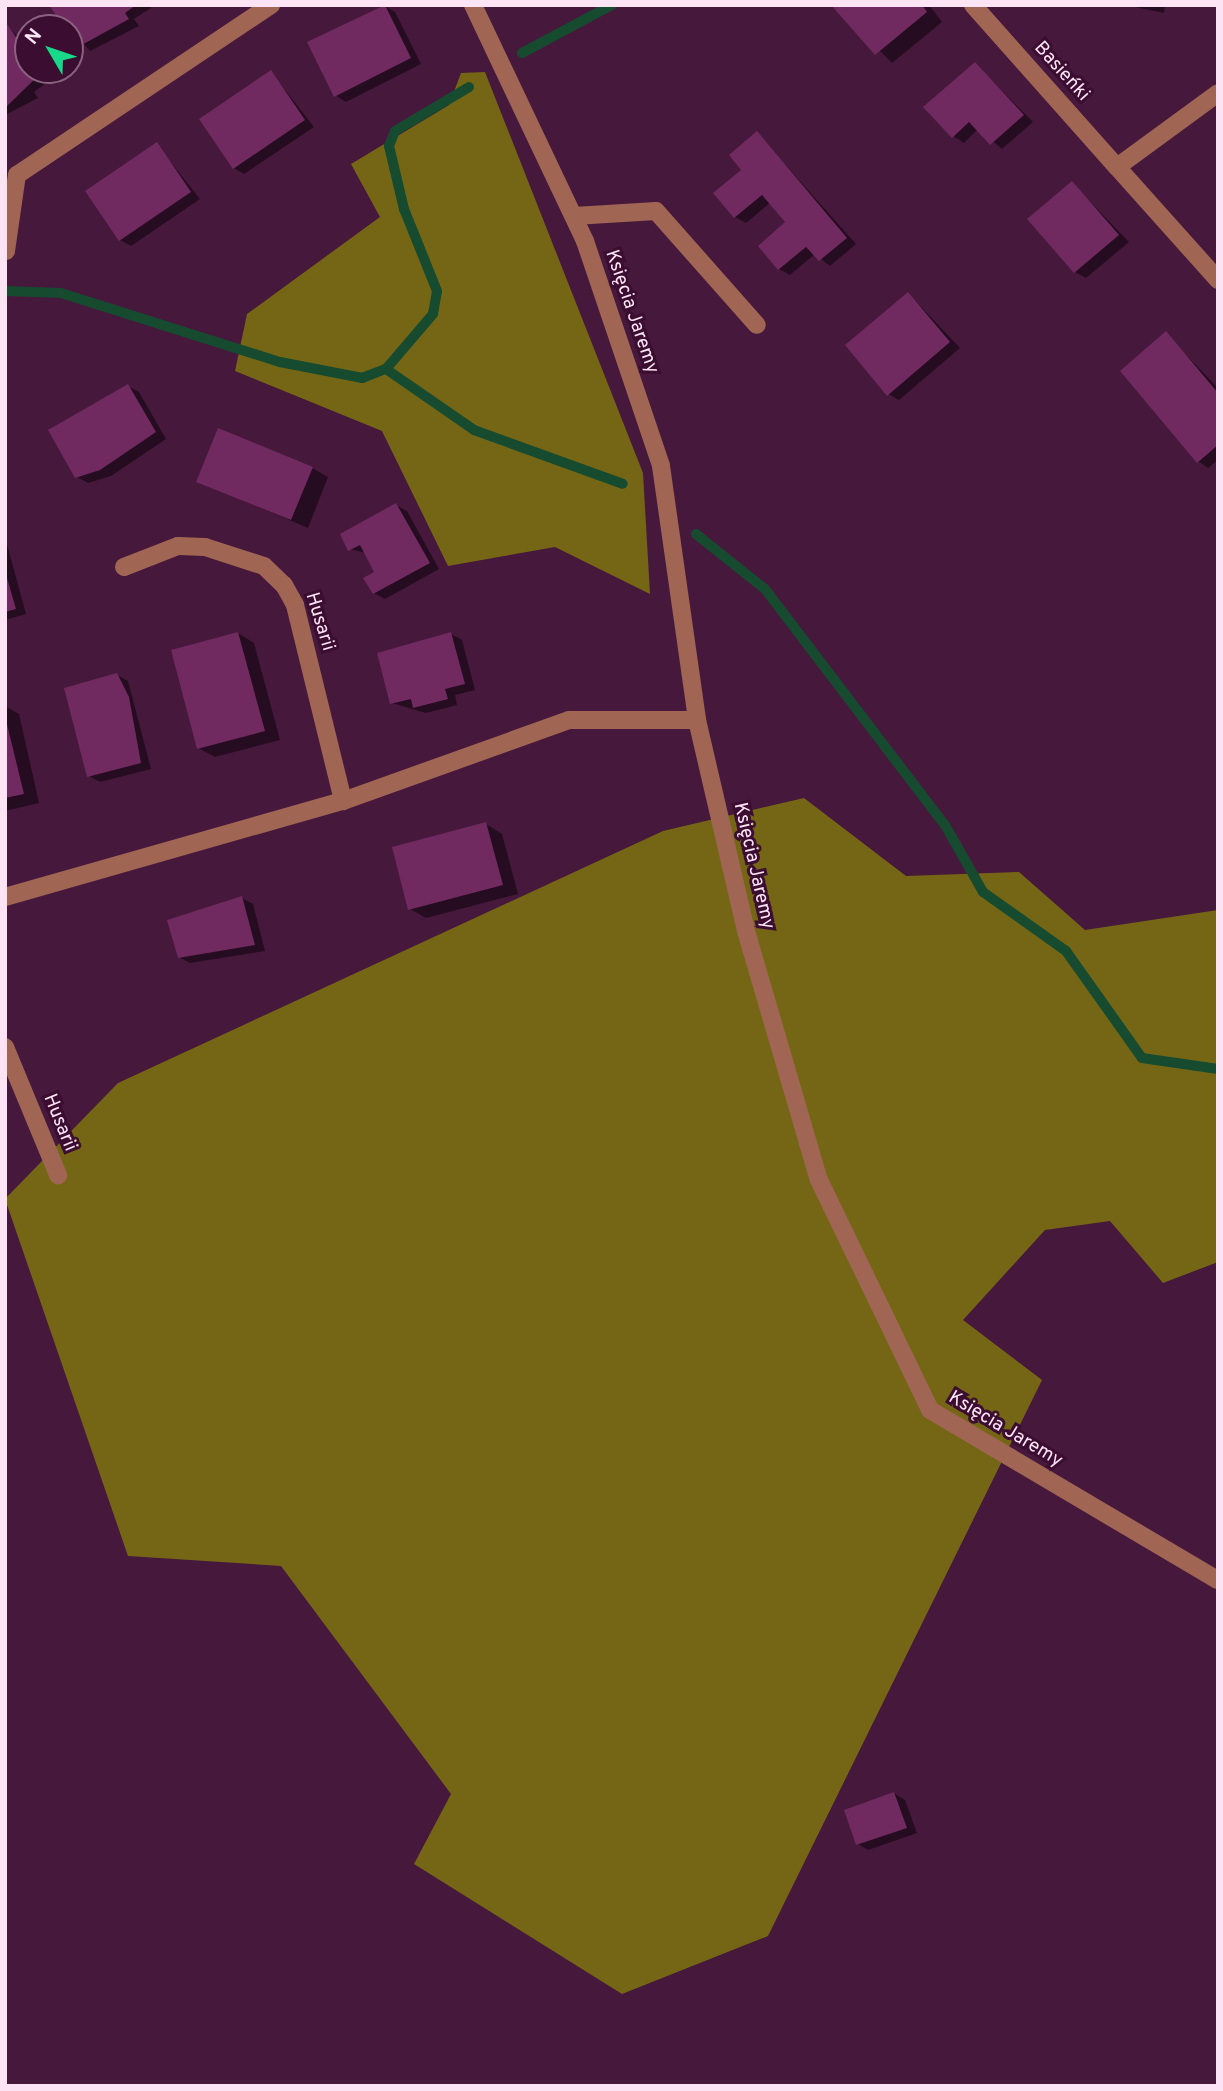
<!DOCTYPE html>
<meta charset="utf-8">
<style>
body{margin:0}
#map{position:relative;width:1223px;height:2091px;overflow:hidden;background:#46183c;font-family:Overpass,sans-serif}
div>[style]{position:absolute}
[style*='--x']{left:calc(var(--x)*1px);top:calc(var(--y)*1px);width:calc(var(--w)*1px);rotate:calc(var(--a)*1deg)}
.forest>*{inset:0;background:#756616}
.shadow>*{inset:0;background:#0007}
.stream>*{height:10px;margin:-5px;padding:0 5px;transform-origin:5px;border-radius:5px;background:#164b30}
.building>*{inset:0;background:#702a60}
.minor>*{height:18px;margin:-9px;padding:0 9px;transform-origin:9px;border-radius:9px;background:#a06553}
span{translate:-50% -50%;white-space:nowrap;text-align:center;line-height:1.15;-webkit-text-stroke:6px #3b0d31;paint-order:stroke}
.street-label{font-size:19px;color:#fde4f5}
.frame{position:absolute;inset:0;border:7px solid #fde4f5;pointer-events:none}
.north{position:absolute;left:14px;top:14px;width:70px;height:70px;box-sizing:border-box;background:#3b0d31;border:2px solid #89637f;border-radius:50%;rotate:309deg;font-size:19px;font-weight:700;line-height:28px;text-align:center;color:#fde4f5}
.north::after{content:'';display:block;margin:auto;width:24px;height:32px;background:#18d989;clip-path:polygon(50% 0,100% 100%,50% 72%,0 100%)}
</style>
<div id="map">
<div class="forest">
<div style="clip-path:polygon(485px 72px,643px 473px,650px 594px,555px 547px,448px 566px,382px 431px,235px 371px,247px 314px,380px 217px,351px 164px,449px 105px,461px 73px)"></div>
<div style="clip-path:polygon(804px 798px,906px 876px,1019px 872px,1085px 930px,1218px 910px,1218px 1262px,1163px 1283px,1110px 1221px,1045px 1230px,963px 1320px,1042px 1380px,768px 1936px,622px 1994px,414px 1864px,451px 1794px,281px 1566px,128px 1556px,5px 1199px,118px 1083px,663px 831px)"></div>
</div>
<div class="shadow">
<div style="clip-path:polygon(51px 5px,150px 5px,151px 8px,134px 19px,139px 26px,90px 51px)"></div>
<div style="clip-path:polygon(834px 5px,929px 5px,942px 22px,892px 63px)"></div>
<div style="clip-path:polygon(1125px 5px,1165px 5px,1164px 13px)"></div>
<div style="clip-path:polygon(385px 6px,395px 12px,421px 64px,346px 102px,335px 95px)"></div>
<div style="clip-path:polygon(7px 26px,28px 47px,28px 70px,44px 70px,50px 80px,34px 92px,38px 98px,5px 115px)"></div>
<div style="clip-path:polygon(975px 64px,1033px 122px,1002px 149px,978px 129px,964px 143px,953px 136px)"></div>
<div style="clip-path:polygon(271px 72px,314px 127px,244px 174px,234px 168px)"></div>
<div style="clip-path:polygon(757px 133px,856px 244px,830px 266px,815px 254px,790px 275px,779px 269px,760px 246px,788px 222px,771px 202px,746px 223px,735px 217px)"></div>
<div style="clip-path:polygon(157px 145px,200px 199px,131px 246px,120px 240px)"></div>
<div style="clip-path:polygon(1072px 183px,1129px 242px,1086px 278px,1075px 272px)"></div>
<div style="clip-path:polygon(909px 294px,960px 348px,899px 400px,888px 394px)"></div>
<div style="clip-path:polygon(1166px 334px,1218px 388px,1218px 460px,1208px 468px,1198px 461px)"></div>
<div style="clip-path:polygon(128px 386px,139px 392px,166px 439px,111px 476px,88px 483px,77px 477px)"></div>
<div style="clip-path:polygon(312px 468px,328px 477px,308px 528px,198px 481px)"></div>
<div style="clip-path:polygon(396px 505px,407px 511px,439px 569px,385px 599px,374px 593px,377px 572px,366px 553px,350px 549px)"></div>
<div style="clip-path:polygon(5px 537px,26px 614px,5px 620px)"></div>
<div style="clip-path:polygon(238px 633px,254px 643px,280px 740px,215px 757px,198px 748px)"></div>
<div style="clip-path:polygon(451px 634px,462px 640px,475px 690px,455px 695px,457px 705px,426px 713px,392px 703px)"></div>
<div style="clip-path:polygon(117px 675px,128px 681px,151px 769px,100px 782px,89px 776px)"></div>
<div style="clip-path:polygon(5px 706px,19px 714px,39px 803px,5px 811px)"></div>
<div style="clip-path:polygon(486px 824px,502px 834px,518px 894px,426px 918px,410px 909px)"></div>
<div style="clip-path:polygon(242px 898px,253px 904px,265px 951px,190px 963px,179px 957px)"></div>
<div style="clip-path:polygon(894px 1793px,905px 1800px,917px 1833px,868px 1850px,858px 1844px)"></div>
</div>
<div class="stream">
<div style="--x:522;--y:53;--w:102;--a:-28.1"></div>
<div style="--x:5;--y:291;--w:56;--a:2"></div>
<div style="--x:61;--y:293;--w:230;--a:17.5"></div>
<div style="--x:280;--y:362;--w:84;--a:11"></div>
<div style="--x:362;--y:378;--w:26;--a:-21"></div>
<div style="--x:386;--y:369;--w:72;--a:-49.5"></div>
<div style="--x:433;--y:314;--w:23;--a:-80"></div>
<div style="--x:437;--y:291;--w:88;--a:-111.9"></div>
<div style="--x:404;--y:209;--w:65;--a:-103.4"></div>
<div style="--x:389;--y:146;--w:16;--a:-68"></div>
<div style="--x:395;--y:131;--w:86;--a:-30.7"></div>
<div style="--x:386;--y:369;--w:107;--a:34.7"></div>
<div style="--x:474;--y:430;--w:158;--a:19.9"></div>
<div style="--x:696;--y:534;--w:88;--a:38.6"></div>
<div style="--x:765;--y:589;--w:297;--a:52.7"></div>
<div style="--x:945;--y:825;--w:77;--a:60.4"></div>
<div style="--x:983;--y:892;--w:102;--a:35.4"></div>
<div style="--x:1066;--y:951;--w:131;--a:54.6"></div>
<div style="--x:1142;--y:1058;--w:77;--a:8.2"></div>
</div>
<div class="building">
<div style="clip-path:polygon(49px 5px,136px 5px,125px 13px,129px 19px,78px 47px)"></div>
<div style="clip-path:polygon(385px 5px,411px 58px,334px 97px,307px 42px)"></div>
<div style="clip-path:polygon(831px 5px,922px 5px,927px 12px,875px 55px)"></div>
<div style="clip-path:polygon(7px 24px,28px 55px,28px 70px,41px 73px,5px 108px)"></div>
<div style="clip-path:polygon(975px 62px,1024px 115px,990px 145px,969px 122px,952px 138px,923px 107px)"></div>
<div style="clip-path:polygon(271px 70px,305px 120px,233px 169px,199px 119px)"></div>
<div style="clip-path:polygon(757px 131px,847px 238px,819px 261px,806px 247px,778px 270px,758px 246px,785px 222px,762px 195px,734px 218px,713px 193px,741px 170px,729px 155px)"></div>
<div style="clip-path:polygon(157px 142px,191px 192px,119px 241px,85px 191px)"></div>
<div style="clip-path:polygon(1072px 181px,1119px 235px,1074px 273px,1027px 219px)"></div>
<div style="clip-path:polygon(908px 292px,950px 342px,887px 396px,845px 345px)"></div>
<div style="clip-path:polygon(1166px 331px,1218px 393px,1218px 445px,1197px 463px,1120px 371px)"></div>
<div style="clip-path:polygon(128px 384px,156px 432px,100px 470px,75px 478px,48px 430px)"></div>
<div style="clip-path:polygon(218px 428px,313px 467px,291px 520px,196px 482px)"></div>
<div style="clip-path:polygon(396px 503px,430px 563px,373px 594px,363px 578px,374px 572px,360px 545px,348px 551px,340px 534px)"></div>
<div style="clip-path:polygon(5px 571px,16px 609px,5px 612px)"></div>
<div style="clip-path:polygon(238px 632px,265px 731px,197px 749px,171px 650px)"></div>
<div style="clip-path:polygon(451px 632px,465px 684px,445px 689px,448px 699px,413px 708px,411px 699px,390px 704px,377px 653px)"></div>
<div style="clip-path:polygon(117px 673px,129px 697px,141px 763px,87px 777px,64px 688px)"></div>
<div style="clip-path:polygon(5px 716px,24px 794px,5px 798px)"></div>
<div style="clip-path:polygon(486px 822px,503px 885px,408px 910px,392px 847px)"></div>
<div style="clip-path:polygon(242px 896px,255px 945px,178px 958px,167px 920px)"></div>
<div style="clip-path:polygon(894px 1792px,907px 1828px,856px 1845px,844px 1810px)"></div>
</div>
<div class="minor">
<div style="--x:473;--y:5;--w:261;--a:64.6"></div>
<div style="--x:585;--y:241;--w:237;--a:71.3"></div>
<div style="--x:661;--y:466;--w:257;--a:81.9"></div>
<div style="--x:697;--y:720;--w:217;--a:76.9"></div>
<div style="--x:746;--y:931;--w:259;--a:73.7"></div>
<div style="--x:819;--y:1180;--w:255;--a:64.2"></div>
<div style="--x:930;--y:1410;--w:334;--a:30.6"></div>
<div style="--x:973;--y:5;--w:217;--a:48.4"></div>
<div style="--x:1117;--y:167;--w:125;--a:-36.2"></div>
<div style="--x:1117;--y:167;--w:152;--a:48.2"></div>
<div style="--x:574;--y:216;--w:82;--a:-3.5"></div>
<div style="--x:656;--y:211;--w:152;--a:48.5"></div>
<div style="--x:6;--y:251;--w:77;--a:-81.8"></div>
<div style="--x:17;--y:175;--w:306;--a:-33.8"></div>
<div style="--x:124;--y:567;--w:58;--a:-21.3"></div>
<div style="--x:178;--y:546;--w:27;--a:2"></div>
<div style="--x:205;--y:547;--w:62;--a:17.9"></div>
<div style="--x:264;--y:566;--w:28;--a:44"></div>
<div style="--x:284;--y:585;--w:23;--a:61"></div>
<div style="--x:295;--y:605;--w:202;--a:76.2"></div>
<div style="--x:5;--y:897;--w:351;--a:-15.9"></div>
<div style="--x:343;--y:801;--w:240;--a:-19.7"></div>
<div style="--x:569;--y:720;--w:128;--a:0"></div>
<div style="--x:5;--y:1047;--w:139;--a:67.5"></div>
</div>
<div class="street-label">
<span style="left:1061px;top:72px;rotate:48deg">Basieńki</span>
<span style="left:631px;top:312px;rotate:71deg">Księcia Jaremy</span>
<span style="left:319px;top:622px;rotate:73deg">Husarii</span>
<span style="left:753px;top:866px;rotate:77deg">Księcia Jaremy</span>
<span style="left:59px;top:1123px;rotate:68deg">Husarii</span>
<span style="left:1005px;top:1430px;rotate:31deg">Księcia Jaremy</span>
</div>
<div class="frame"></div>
<div class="north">N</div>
</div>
